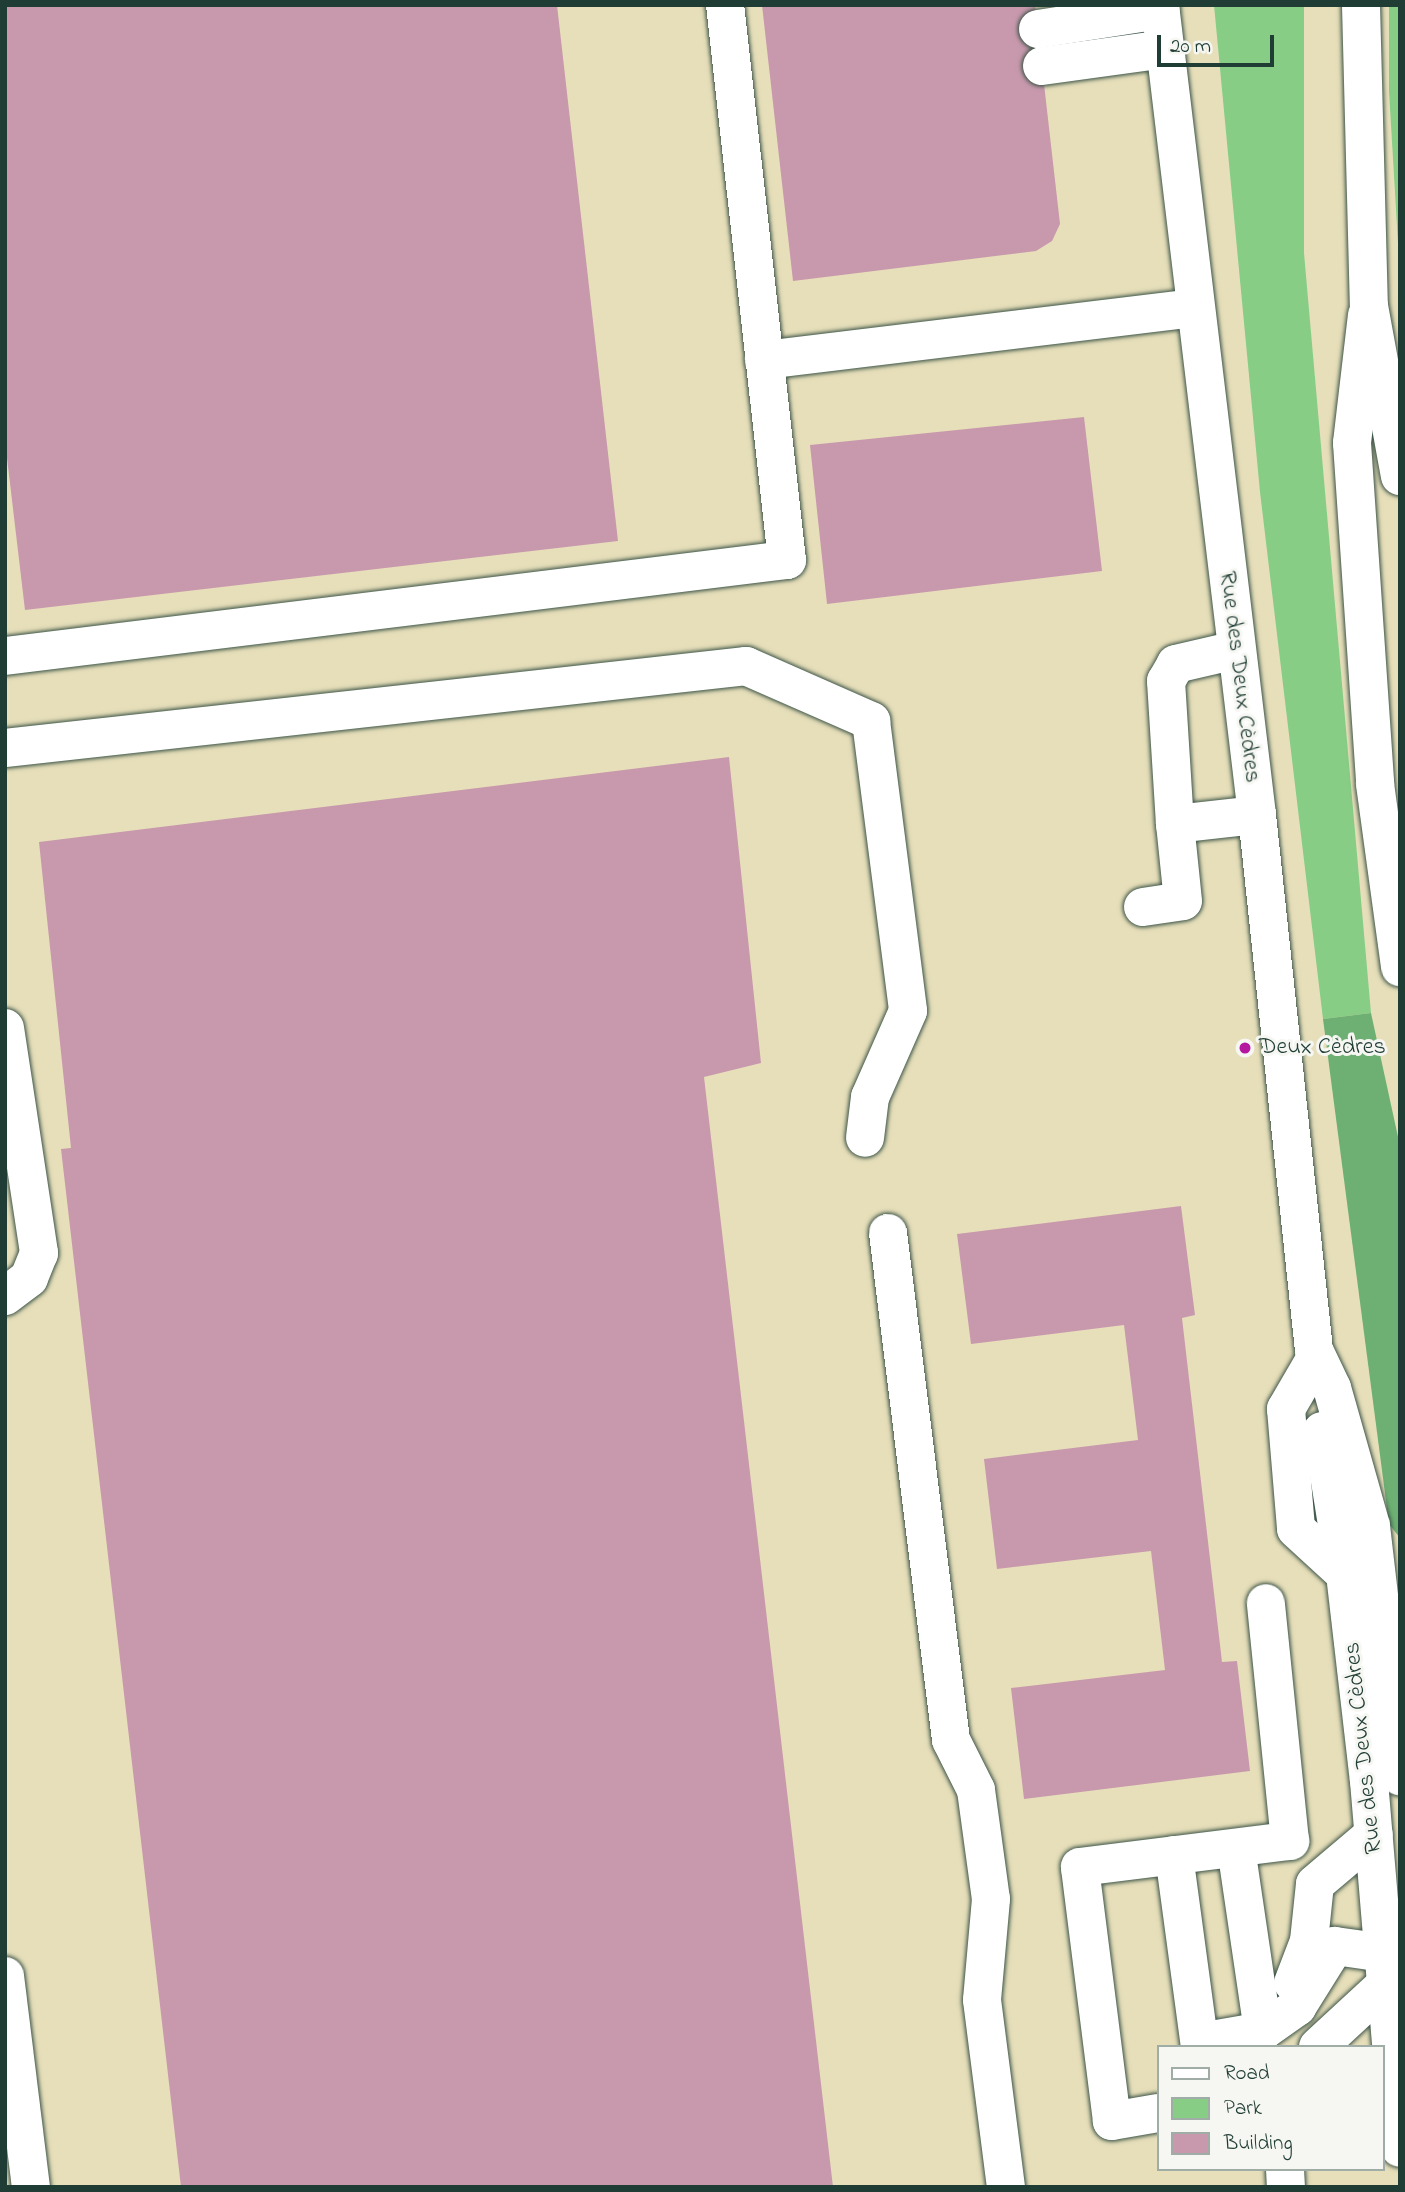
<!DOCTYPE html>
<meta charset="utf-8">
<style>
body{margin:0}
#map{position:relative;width:1405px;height:2192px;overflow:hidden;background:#e7dfba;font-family:"Indie Flower",sans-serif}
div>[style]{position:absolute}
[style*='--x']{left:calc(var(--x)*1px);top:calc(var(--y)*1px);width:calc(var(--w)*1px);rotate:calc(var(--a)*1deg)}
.green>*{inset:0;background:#88cd86}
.forest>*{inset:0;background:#6eb073}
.building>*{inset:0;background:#c899ad}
.roads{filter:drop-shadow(0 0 2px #3d5548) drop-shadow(0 0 2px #3d5548)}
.minor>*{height:38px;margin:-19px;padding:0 19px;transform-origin:19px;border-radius:19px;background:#fff}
.major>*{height:38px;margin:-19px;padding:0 19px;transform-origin:19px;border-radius:19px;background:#fff}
.dots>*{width:19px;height:19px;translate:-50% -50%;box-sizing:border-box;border:4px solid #f6f6f2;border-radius:50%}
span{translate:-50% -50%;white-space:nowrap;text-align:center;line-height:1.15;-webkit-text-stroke:6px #f6f6f2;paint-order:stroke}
.street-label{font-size:24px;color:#1f3d34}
.poi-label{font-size:24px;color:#1f3d34}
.left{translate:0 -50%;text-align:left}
.frame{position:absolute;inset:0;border:7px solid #1f3d34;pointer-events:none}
.legend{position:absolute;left:1157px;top:2045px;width:228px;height:126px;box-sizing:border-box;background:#f6f6f2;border:2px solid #a0aca6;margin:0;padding:9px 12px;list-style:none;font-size:21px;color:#1f3d34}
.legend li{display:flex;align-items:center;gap:14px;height:35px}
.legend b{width:35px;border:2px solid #a0aca6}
.scale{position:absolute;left:1157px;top:35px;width:117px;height:32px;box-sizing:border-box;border:4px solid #1f3d34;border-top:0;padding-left:9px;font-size:21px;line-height:24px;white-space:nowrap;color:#1f3d34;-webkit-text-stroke:5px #f6f6f2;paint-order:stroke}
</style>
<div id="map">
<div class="green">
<div style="clip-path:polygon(1214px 5px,1304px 5px,1304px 253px,1371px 1013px,1323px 1019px,1260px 492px)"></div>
<div style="clip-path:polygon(1389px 5px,1400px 5px,1400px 277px,1389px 91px)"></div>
</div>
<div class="forest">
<div style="clip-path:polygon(1371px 1013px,1400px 1146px,1400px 1538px,1389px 1524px,1323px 1019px)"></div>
</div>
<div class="building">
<div style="clip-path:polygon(5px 5px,557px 5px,618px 541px,25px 610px,5px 441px)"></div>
<div style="clip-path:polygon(762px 5px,1035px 5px,1060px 224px,1052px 241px,1036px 251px,793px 281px)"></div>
<div style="clip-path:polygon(1084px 417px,1102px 571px,827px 604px,810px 445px)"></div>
<div style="clip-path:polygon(729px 757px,761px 1063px,704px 1077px,833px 2187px,181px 2187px,61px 1149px,71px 1148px,39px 842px)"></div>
<div style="clip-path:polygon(1181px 1206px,1195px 1315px,1182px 1318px,1222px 1662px,1237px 1661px,1250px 1771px,1024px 1799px,1011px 1688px,1165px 1670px,1151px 1551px,997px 1569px,984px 1459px,1138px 1440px,1124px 1325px,971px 1344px,957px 1234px)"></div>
</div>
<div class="roads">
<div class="minor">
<div style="--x:1160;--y:5;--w:816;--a:83.17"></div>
<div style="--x:1257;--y:815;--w:538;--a:83.92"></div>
<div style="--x:1314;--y:1350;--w:42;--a:64.7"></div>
<div style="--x:1332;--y:1388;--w:143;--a:74.2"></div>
<div style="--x:1371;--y:1526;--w:252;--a:83.4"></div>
<div style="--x:1038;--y:29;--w:124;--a:-8.8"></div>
<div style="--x:1042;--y:66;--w:123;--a:-7.9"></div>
<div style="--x:1367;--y:315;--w:129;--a:96.7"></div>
<div style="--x:1352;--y:443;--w:342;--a:86.1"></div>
<div style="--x:1375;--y:784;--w:185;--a:82.2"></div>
<div style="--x:764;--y:360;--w:432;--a:-6.9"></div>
<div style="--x:1236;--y:650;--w:62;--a:166.9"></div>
<div style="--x:1176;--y:664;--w:20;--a:120"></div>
<div style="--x:1166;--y:681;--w:143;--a:86.4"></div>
<div style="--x:1175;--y:824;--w:82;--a:-6.3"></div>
<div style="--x:5;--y:656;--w:788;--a:-7"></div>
<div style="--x:787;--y:560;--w:558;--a:-96.37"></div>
<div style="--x:5;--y:748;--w:746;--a:-6.31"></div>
<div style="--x:746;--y:666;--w:137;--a:23.7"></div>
<div style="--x:871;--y:721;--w:292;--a:82.7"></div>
<div style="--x:908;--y:1011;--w:94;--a:113.8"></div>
<div style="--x:870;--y:1097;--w:41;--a:97"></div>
<div style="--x:1143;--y:907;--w:40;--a:-8.5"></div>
<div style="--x:1183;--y:901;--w:77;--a:-95.9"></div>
<div style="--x:5;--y:1028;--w:228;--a:81.4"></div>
<div style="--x:39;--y:1253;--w:27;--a:112"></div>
<div style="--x:29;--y:1278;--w:30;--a:143"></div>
<div style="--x:888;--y:1233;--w:511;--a:82.92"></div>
<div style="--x:951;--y:1740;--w:56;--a:63.4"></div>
<div style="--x:976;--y:1790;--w:110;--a:82.2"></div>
<div style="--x:991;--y:1899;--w:101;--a:95.1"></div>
<div style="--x:982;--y:2000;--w:189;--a:82.7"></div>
<div style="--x:1311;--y:1366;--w:50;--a:120.2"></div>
<div style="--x:1286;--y:1409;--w:120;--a:85.2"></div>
<div style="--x:1296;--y:1529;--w:67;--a:42.6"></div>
<div style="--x:1322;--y:1431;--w:145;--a:80.9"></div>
<div style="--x:1345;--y:1574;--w:208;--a:83.4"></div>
<div style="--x:1369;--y:1781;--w:368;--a:85.2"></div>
<div style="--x:1236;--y:1848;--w:185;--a:81.6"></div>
<div style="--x:1174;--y:1855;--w:194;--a:82.3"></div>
<div style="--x:5;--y:1976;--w:213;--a:83"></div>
<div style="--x:1293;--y:1983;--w:45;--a:-69.1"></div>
<div style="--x:1309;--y:1941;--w:57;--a:-84"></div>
<div style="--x:1315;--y:1884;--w:77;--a:-40.3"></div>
<div style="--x:1200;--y:2042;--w:64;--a:-9.9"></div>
<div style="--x:1263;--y:2031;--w:42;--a:-35.2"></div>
<div style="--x:1297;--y:2007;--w:72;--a:-58.1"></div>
<div style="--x:1335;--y:1946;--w:49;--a:8.1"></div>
<div style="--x:1318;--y:2047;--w:91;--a:-42.8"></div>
<div style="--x:1158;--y:2113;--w:47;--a:170.1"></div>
<div style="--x:1112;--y:2121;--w:256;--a:-97.2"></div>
<div style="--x:1080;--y:1867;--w:212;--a:-7.1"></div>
<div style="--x:1290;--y:1841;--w:239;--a:-95.8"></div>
<div style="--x:1285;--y:2169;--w:18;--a:87"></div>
</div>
<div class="major">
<div style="--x:1361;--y:5;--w:301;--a:88.5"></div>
<div style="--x:1369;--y:306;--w:173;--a:79.7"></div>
</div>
</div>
<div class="dots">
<div style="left:1245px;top:1048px;background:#b5179e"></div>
</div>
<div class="street-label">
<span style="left:1239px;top:677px;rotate:83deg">Rue des Deux Cèdres</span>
<span style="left:1364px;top:1748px;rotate:-96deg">Rue des Deux Cèdres</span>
</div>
<div class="poi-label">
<span class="left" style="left:1259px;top:1048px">Deux Cèdres</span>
</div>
<div class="frame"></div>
<ul class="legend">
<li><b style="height:9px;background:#fff"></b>Road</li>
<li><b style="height:19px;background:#88cd86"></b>Park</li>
<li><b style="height:19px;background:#c899ad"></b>Building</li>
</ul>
<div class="scale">20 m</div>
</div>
